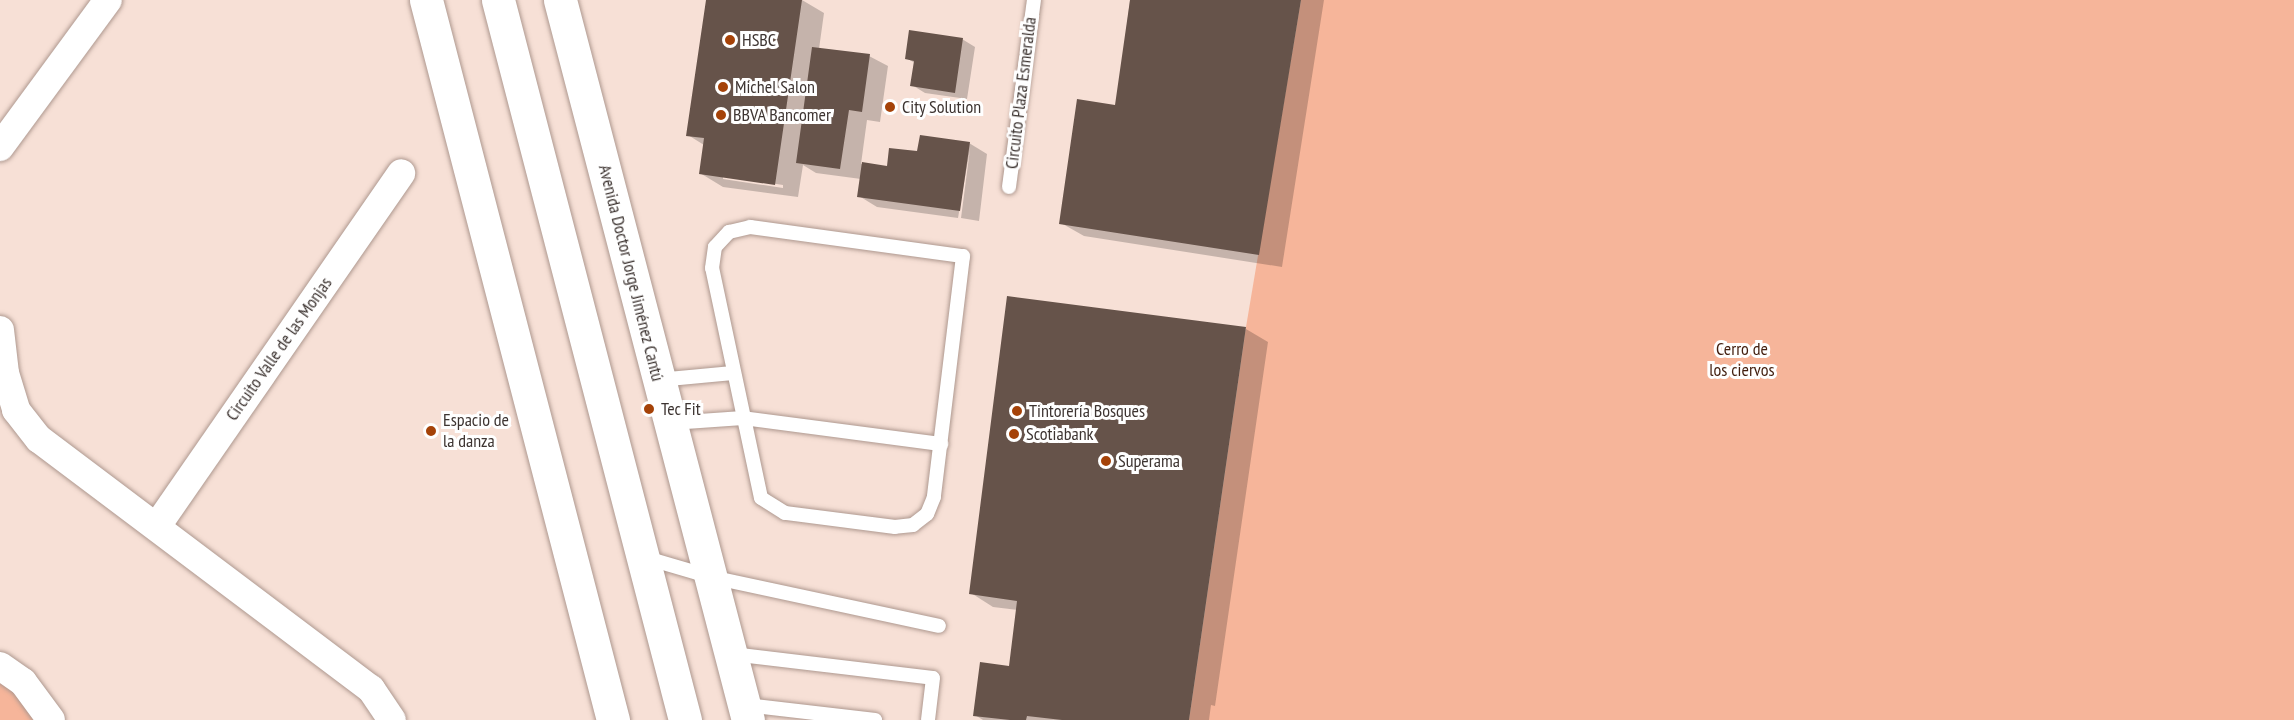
<!DOCTYPE html>
<meta charset="utf-8">
<style>
body{margin:0}
#map{position:relative;width:2294px;height:720px;overflow:hidden;background:#f7e0d6;font-family:"PT Sans Narrow",sans-serif}
div>[style]{position:absolute}
[style*='--x']{left:calc(var(--x)*1px);top:calc(var(--y)*1px);width:calc(var(--w)*1px);rotate:calc(var(--a)*1deg)}
.green>*{inset:0;background:#f6b59a}
.shadow>*{inset:0;background:#0003}
.building>*{inset:0;background:#66534a}
.roads{filter:drop-shadow(0 0 2px #ae988f) drop-shadow(0 0 2px #ae988f)}
.lane>*{height:14px;margin:-7px;padding:0 7px;transform-origin:7px;border-radius:7px;background:#fff}
.street>*{height:28px;margin:-14px;padding:0 14px;transform-origin:14px;border-radius:14px;background:#fff}
.secondary>*{height:33px;margin:-16.5px;padding:0 16.5px;transform-origin:16.5px;border-radius:16.5px;background:#fff}
.dots>*{width:16px;height:16px;translate:-50% -50%;box-sizing:border-box;border:3px solid #fff;border-radius:50%}
span{translate:-50% -50%;white-space:nowrap;text-align:center;line-height:1.15;-webkit-text-stroke:6px #fff;paint-order:stroke}
.poi-label{font-size:18px;color:#3d3431}
.left{translate:0 -50%;text-align:left}
.street-label{font-size:18px;color:#3d3431}
.park-label{font-size:18px;color:#421e0e}
</style>
<div id="map">
<div class="green">
<div style="clip-path:polygon(1301px 0,2294px 0,2294px 720px,1189px 720px,1246px 327px)"></div>
<div style="clip-path:polygon(0 666px,51px 720px,0 720px)"></div>
</div>
<div class="shadow">
<div style="clip-path:polygon(evenodd,707px 0,802px 0,824px 13px,819px 49px,869px 56px,888px 66px,880px 122px,867px 120px,861px 164px,888px 168px,918px 153px,969px 143px,987px 154px,979px 221px,961px 218px,970px 149px,958px 218px,877px 207px,859px 196px,861px 179px,816px 173px,803px 165px,798px 197px,723px 187px,700px 173px,704px 145px,688px 135px,707px 0,723px 176px,783px 185px,783px 188px,723px 179px,723px 176px)"></div>
<div style="clip-path:polygon(1130px 0,1324px 0,1282px 267px,1084px 236px,1061px 223px,1117px 106px)"></div>
<div style="clip-path:polygon(962px 39px,975px 47px,967px 99px,925px 93px,912px 85px,915px 63px,906px 58px)"></div>
<div style="clip-path:polygon(1246px 329px,1268px 342px,1215px 706px,1211px 705px,1209px 720px,983px 720px,975px 715px,1017px 669px,1018px 610px,993px 607px,971px 593px)"></div>
</div>
<div class="building">
<div style="clip-path:polygon(706px 0,802px 0,775px 185px,699px 174px,704px 138px,686px 136px)"></div>
<div style="clip-path:polygon(1130px 0,1301px 0,1259px 255px,1059px 224px,1077px 99px,1115px 105px)"></div>
<div style="clip-path:polygon(909px 30px,963px 38px,955px 93px,910px 86px,914px 61px,905px 59px)"></div>
<div style="clip-path:polygon(812px 47px,870px 54px,862px 112px,849px 110px,840px 169px,796px 163px)"></div>
<div style="clip-path:polygon(920px 135px,970px 142px,960px 211px,857px 197px,862px 162px,887px 166px,889px 148px,917px 151px)"></div>
<div style="clip-path:polygon(1007px 296px,1246px 327px,1189px 720px,1062px 720px,1027px 716px,1026px 720px,1010px 720px,973px 716px,980px 662px,1009px 666px,1017px 601px,969px 594px)"></div>
</div>
<div class="roads">
<div class="lane">
<div style="--x:1009;--y:187;--w:189;--a:-82.4"></div>
<div style="--x:750;--y:227;--w:215;--a:7.8"></div>
<div style="--x:963;--y:256;--w:243;--a:96.9"></div>
<div style="--x:934;--y:497;--w:18;--a:112"></div>
<div style="--x:927;--y:514;--w:18;--a:142"></div>
<div style="--x:913;--y:525;--w:18;--a:174"></div>
<div style="--x:895;--y:527;--w:111;--a:-172.7"></div>
<div style="--x:785;--y:513;--w:28;--a:-148"></div>
<div style="--x:761;--y:498;--w:235;--a:-102"></div>
<div style="--x:712;--y:268;--w:21;--a:-82"></div>
<div style="--x:715;--y:247;--w:21;--a:-47"></div>
<div style="--x:729;--y:232;--w:22;--a:-13"></div>
<div style="--x:658;--y:380;--w:75;--a:-5.3"></div>
<div style="--x:671;--y:423;--w:72;--a:-4"></div>
<div style="--x:743;--y:418;--w:200;--a:7.5"></div>
<div style="--x:643;--y:557;--w:71;--a:16.4"></div>
<div style="--x:711;--y:577;--w:233;--a:12.1"></div>
<div style="--x:732;--y:654;--w:202;--a:6.8"></div>
<div style="--x:933;--y:678;--w:42;--a:96.8"></div>
<div style="--x:746;--y:705;--w:130;--a:6.6"></div>
</div>
<div class="street">
<div style="--x:0;--y:147;--w:182;--a:-53.7"></div>
<div style="--x:0;--y:330;--w:43;--a:83.4"></div>
<div style="--x:5;--y:373;--w:39;--a:73"></div>
<div style="--x:16;--y:410;--w:37;--a:52"></div>
<div style="--x:39;--y:439;--w:416;--a:37"></div>
<div style="--x:371;--y:689;--w:37;--a:56"></div>
<div style="--x:157;--y:526;--w:429;--a:-55.3"></div>
<div style="--x:0;--y:666;--w:28;--a:35"></div>
<div style="--x:23;--y:682;--w:47;--a:53.6"></div>
</div>
<div class="secondary">
<div style="--x:426;--y:0;--w:744;--a:75.44"></div>
<div style="--x:498;--y:0;--w:744;--a:75.44"></div>
<div style="--x:560;--y:0;--w:744;--a:75.37"></div>
</div>
</div>
<div class="dots">
<div style="left:730px;top:40px;background:#a54208"></div>
<div style="left:723px;top:87px;background:#a54208"></div>
<div style="left:890px;top:107px;background:#a54208"></div>
<div style="left:721px;top:115px;background:#a54208"></div>
<div style="left:649px;top:409px;background:#a54208"></div>
<div style="left:1017px;top:411px;background:#a54208"></div>
<div style="left:431px;top:431px;background:#a54208"></div>
<div style="left:1014px;top:434px;background:#a54208"></div>
<div style="left:1106px;top:461px;background:#a54208"></div>
</div>
<div class="poi-label">
<span class="left" style="left:742px;top:40px">HSBC</span>
<span class="left" style="left:735px;top:87px">Michel Salon</span>
<span class="left" style="left:902px;top:107px">City Solution</span>
<span class="left" style="left:733px;top:115px">BBVA Bancomer</span>
<span class="left" style="left:661px;top:409px">Tec Fit</span>
<span class="left" style="left:1029px;top:411px">Tintorería Bosques</span>
<span class="left" style="left:443px;top:431px">Espacio de<br>la danza</span>
<span class="left" style="left:1026px;top:434px">Scotiabank</span>
<span class="left" style="left:1118px;top:461px">Superama</span>
</div>
<div class="street-label">
<span style="left:1021px;top:93px;rotate:-83deg">Circuito Plaza Esmeralda</span>
<span style="left:631px;top:273px;rotate:76deg">Avenida Doctor Jorge Jiménez Cantú</span>
<span style="left:279px;top:349px;rotate:-55deg">Circuito Valle de las Monjas</span>
</div>
<div class="park-label">
<span style="left:1742px;top:360px">Cerro de<br>los ciervos</span>
</div>
</div>
